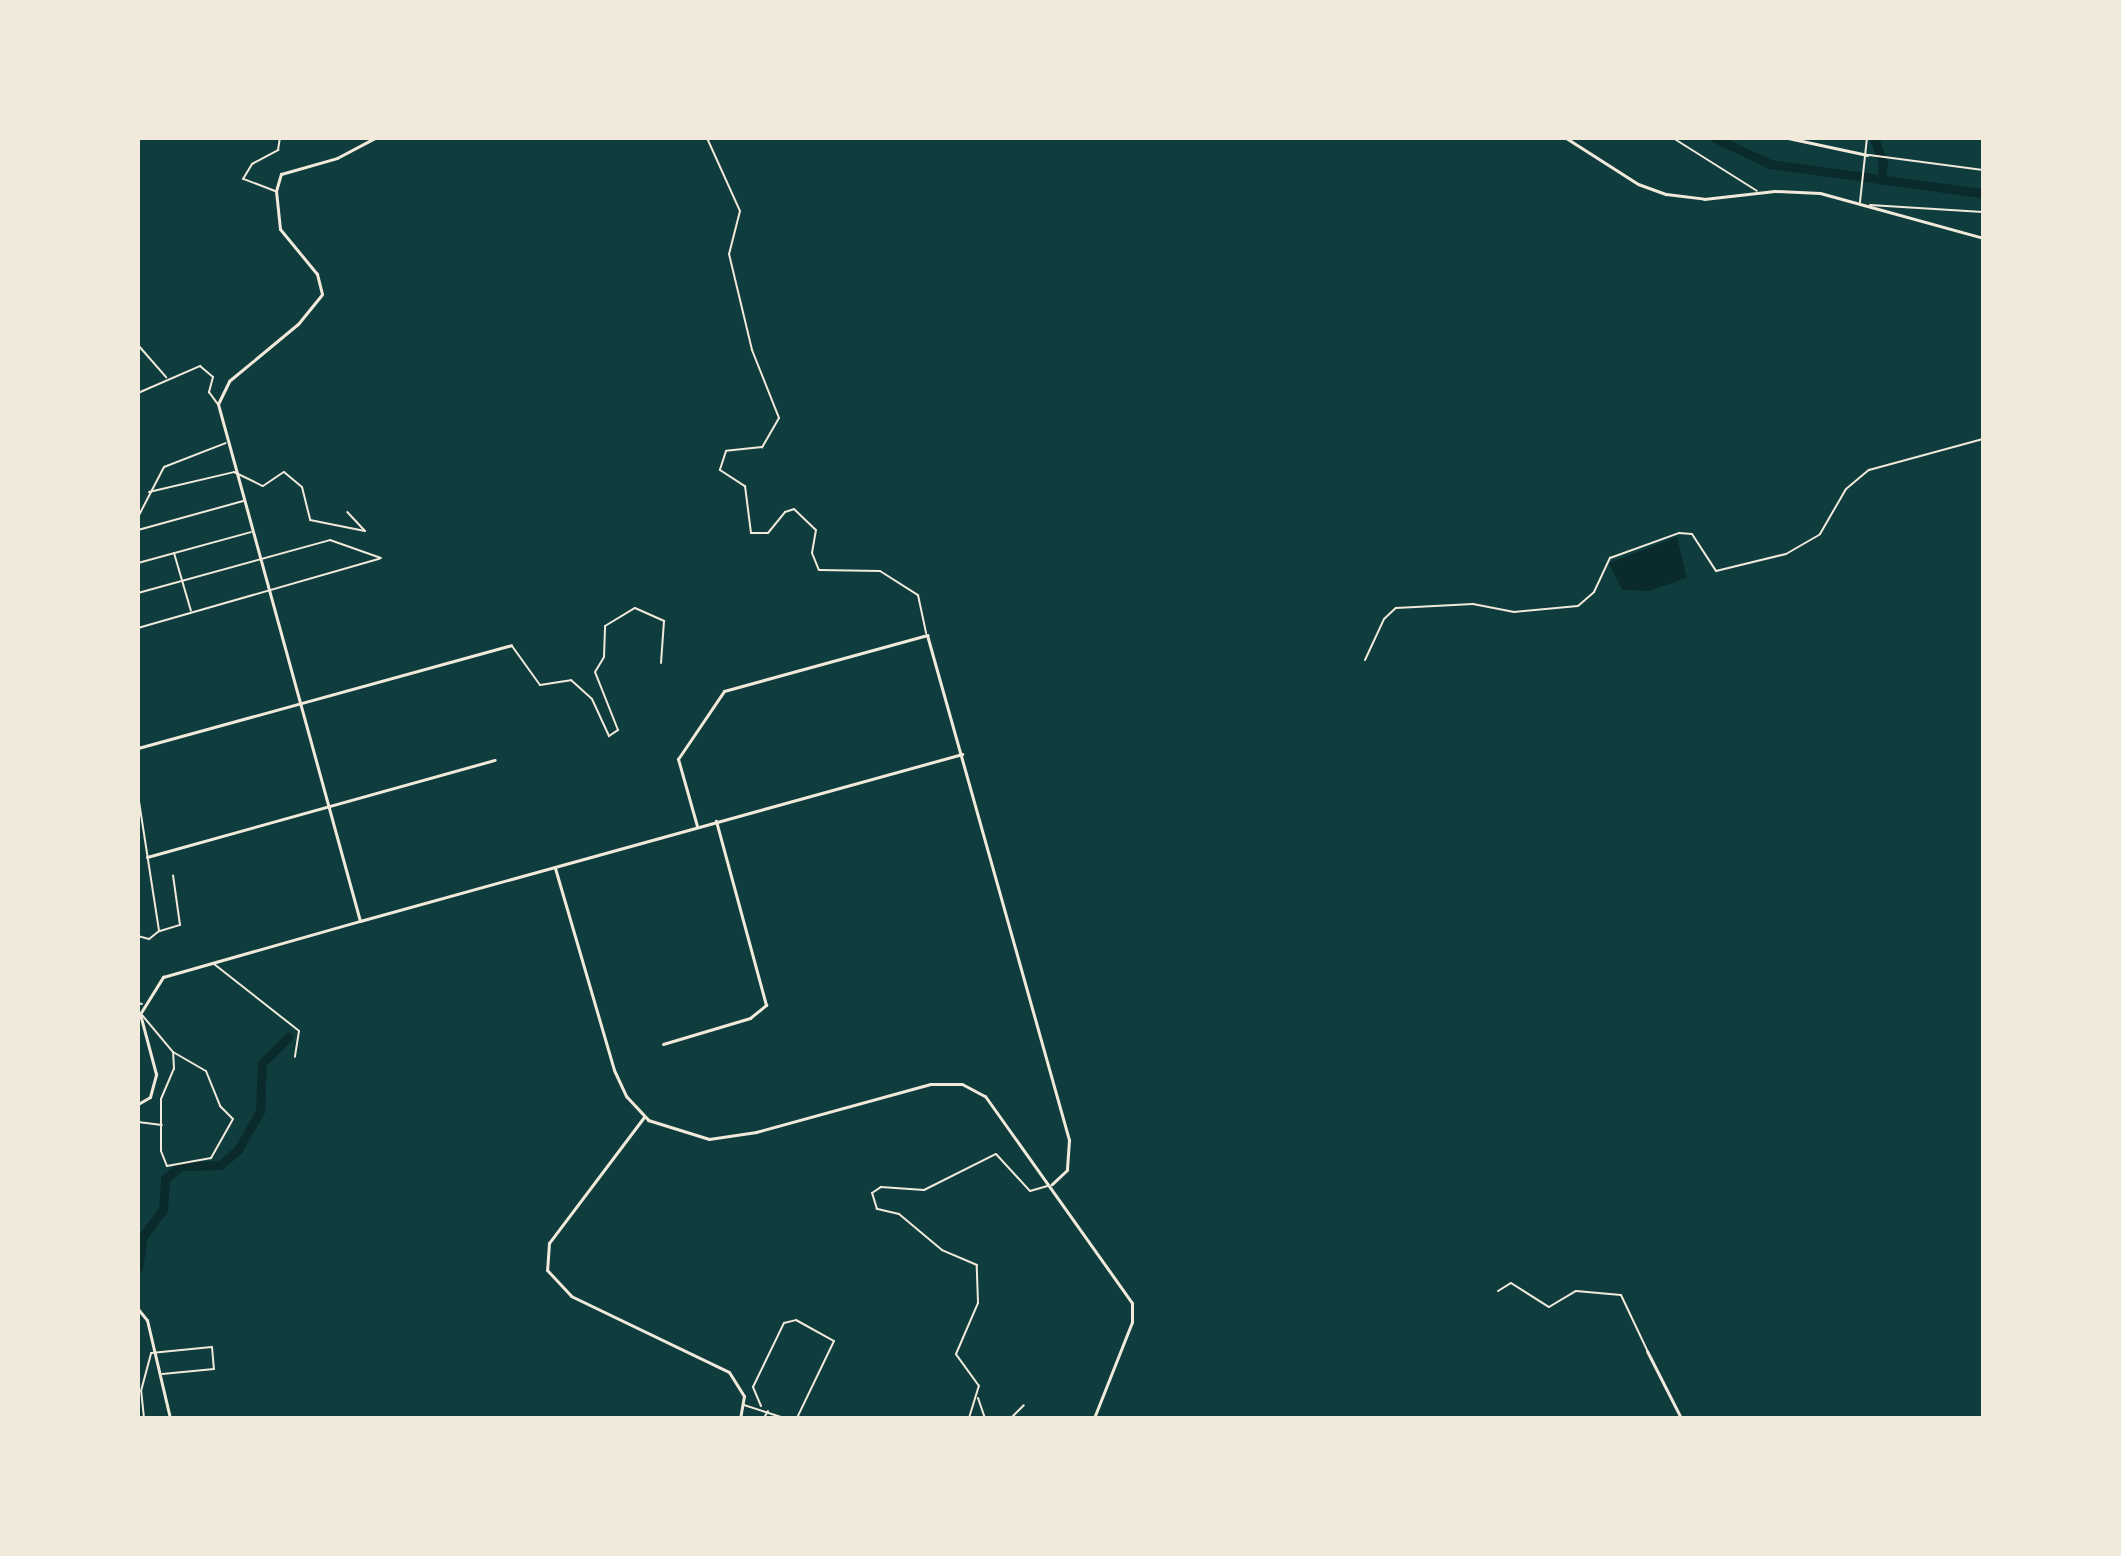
<!DOCTYPE html>
<style>
body{margin:0}
#map{position:relative;width:2121px;height:1556px;overflow:hidden;background:#0f3d3e;font-family:Overpass,sans-serif}
div>[style]{position:absolute}
[style*='--x']{left:calc(var(--x)*1px);top:calc(var(--y)*1px);width:calc(var(--w)*1px);rotate:calc(var(--a)*1deg)}
.water>*{inset:0;background:#0a2a2b}
.river>*{height:9px;margin:-4.5px;padding:0 4.5px;transform-origin:4.5px;border-radius:4.5px;background:#0a2a2b}
.minor>*{height:2px;margin:-1px;padding:0 1px;transform-origin:1px;border-radius:1px;background:#f1e9da}
.tertiary>*{height:3px;margin:-1.5px;padding:0 1.5px;transform-origin:1.5px;border-radius:1.5px;background:#f1e9da}
.secondary>*{height:3px;margin:-1.5px;padding:0 1.5px;transform-origin:1.5px;border-radius:1.5px;background:#f1e9da}
.primary>*{height:3px;margin:-1.5px;padding:0 1.5px;transform-origin:1.5px;border-radius:1.5px;background:#f1e9da}
span{translate:-50% -50%;white-space:nowrap;text-align:center;line-height:1.15;-webkit-text-stroke:8px #f1e9da;paint-order:stroke}
.frame{position:absolute;inset:0;border:140px solid #f1e9da;pointer-events:none}
</style>
<div id="map">
<div class="water">
<div style="clip-path:polygon(1677px 537px,1687px 578px,1649px 591px,1622px 590px,1609px 563px)"></div>
</div>
<div class="river">
<div style="--x:1715;--y:138;--w:61;--a:25.3"></div>
<div style="--x:1770;--y:164;--w:215;--a:7.8"></div>
<div style="--x:1874;--y:138;--w:27;--a:70"></div>
<div style="--x:1883;--y:163;--w:17;--a:97"></div>
<div style="--x:138;--y:1268;--w:32;--a:-81"></div>
<div style="--x:143;--y:1236;--w:34;--a:-53"></div>
<div style="--x:163;--y:1209;--w:30;--a:-86"></div>
<div style="--x:165;--y:1179;--w:21;--a:-39"></div>
<div style="--x:181;--y:1166;--w:39;--a:-1"></div>
<div style="--x:220;--y:1165;--w:23;--a:-40"></div>
<div style="--x:238;--y:1150;--w:45;--a:-60.6"></div>
<div style="--x:260;--y:1111;--w:48;--a:-87.6"></div>
<div style="--x:262;--y:1063;--w:37;--a:-45"></div>
</div>
<div class="minor">
<div style="--x:707;--y:138;--w:80;--a:65.7"></div>
<div style="--x:740;--y:211;--w:44;--a:104.3"></div>
<div style="--x:729;--y:254;--w:99;--a:76.5"></div>
<div style="--x:752;--y:350;--w:73;--a:68.3"></div>
<div style="--x:779;--y:418;--w:34;--a:120"></div>
<div style="--x:762;--y:447;--w:36;--a:174"></div>
<div style="--x:726;--y:451;--w:20;--a:108"></div>
<div style="--x:720;--y:470;--w:30;--a:33"></div>
<div style="--x:745;--y:486;--w:47;--a:82.7"></div>
<div style="--x:751;--y:533;--w:17;--a:0"></div>
<div style="--x:768;--y:533;--w:27;--a:-51"></div>
<div style="--x:785;--y:512;--w:9;--a:-18"></div>
<div style="--x:794;--y:509;--w:30;--a:44"></div>
<div style="--x:816;--y:530;--w:23;--a:100"></div>
<div style="--x:812;--y:553;--w:18;--a:68"></div>
<div style="--x:819;--y:570;--w:61;--a:0.9"></div>
<div style="--x:880;--y:571;--w:45;--a:32.3"></div>
<div style="--x:918;--y:595;--w:39;--a:78"></div>
<div style="--x:938;--y:138;--w:1;--a:45"></div>
<div style="--x:1618;--y:138;--w:3;--a:0"></div>
<div style="--x:1673;--y:138;--w:99;--a:32.2"></div>
<div style="--x:1869;--y:155;--w:115;--a:7.5"></div>
<div style="--x:275;--y:191;--w:34;--a:-159"></div>
<div style="--x:243;--y:179;--w:17;--a:-59"></div>
<div style="--x:252;--y:164;--w:30;--a:-28"></div>
<div style="--x:278;--y:150;--w:12;--a:-81"></div>
<div style="--x:1860;--y:202;--w:64;--a:-83.8"></div>
<div style="--x:1870;--y:205;--w:113;--a:3.5"></div>
<div style="--x:138;--y:345;--w:43;--a:48.8"></div>
<div style="--x:138;--y:393;--w:68;--a:-23.5"></div>
<div style="--x:200;--y:366;--w:17;--a:40"></div>
<div style="--x:213;--y:377;--w:16;--a:105"></div>
<div style="--x:209;--y:392;--w:14;--a:54"></div>
<div style="--x:149;--y:492;--w:87;--a:-13.2"></div>
<div style="--x:234;--y:472;--w:32;--a:26"></div>
<div style="--x:263;--y:486;--w:25;--a:-34"></div>
<div style="--x:284;--y:472;--w:23;--a:40"></div>
<div style="--x:302;--y:487;--w:34;--a:76"></div>
<div style="--x:310;--y:520;--w:56;--a:11.3"></div>
<div style="--x:365;--y:531;--w:26;--a:-133"></div>
<div style="--x:138;--y:517;--w:56;--a:-62.5"></div>
<div style="--x:164;--y:467;--w:66;--a:-21.2"></div>
<div style="--x:138;--y:530;--w:109;--a:-15.4"></div>
<div style="--x:174;--y:553;--w:60;--a:73.7"></div>
<div style="--x:138;--y:563;--w:117;--a:-15.3"></div>
<div style="--x:138;--y:593;--w:199;--a:-15.4"></div>
<div style="--x:330;--y:540;--w:54;--a:19.4"></div>
<div style="--x:138;--y:628;--w:251;--a:-16"></div>
<div style="--x:512;--y:646;--w:48;--a:54.3"></div>
<div style="--x:540;--y:685;--w:31;--a:-9"></div>
<div style="--x:571;--y:680;--w:28;--a:42"></div>
<div style="--x:592;--y:699;--w:41;--a:65.3"></div>
<div style="--x:609;--y:736;--w:11;--a:-34"></div>
<div style="--x:618;--y:730;--w:62;--a:-111.6"></div>
<div style="--x:595;--y:672;--w:17;--a:-59"></div>
<div style="--x:604;--y:657;--w:31;--a:-88"></div>
<div style="--x:605;--y:626;--w:35;--a:-31"></div>
<div style="--x:635;--y:608;--w:32;--a:24"></div>
<div style="--x:664;--y:621;--w:42;--a:94.1"></div>
<div style="--x:1365;--y:660;--w:45;--a:-65.1"></div>
<div style="--x:1384;--y:619;--w:16;--a:-43"></div>
<div style="--x:1396;--y:608;--w:77;--a:-3"></div>
<div style="--x:1473;--y:604;--w:42;--a:11"></div>
<div style="--x:1514;--y:612;--w:64;--a:-5.4"></div>
<div style="--x:1578;--y:606;--w:21;--a:-41"></div>
<div style="--x:1594;--y:592;--w:38;--a:-65"></div>
<div style="--x:1610;--y:558;--w:73;--a:-19.9"></div>
<div style="--x:1679;--y:533;--w:13;--a:4"></div>
<div style="--x:1692;--y:534;--w:44;--a:57"></div>
<div style="--x:1716;--y:571;--w:72;--a:-13.7"></div>
<div style="--x:1786;--y:554;--w:39;--a:-30"></div>
<div style="--x:1820;--y:534;--w:52;--a:-60"></div>
<div style="--x:1846;--y:489;--w:30;--a:-40"></div>
<div style="--x:1869;--y:470;--w:118;--a:-15.2"></div>
<div style="--x:138;--y:795;--w:138;--a:81.2"></div>
<div style="--x:159;--y:931;--w:13;--a:141"></div>
<div style="--x:149;--y:939;--w:11;--a:-165"></div>
<div style="--x:160;--y:931;--w:21;--a:-17"></div>
<div style="--x:180;--y:925;--w:50;--a:-98"></div>
<div style="--x:214;--y:964;--w:108;--a:38.2"></div>
<div style="--x:299;--y:1031;--w:26;--a:99"></div>
<div style="--x:138;--y:1003;--w:4;--a:14"></div>
<div style="--x:142;--y:1015;--w:48;--a:50"></div>
<div style="--x:173;--y:1052;--w:38;--a:30"></div>
<div style="--x:206;--y:1071;--w:38;--a:68"></div>
<div style="--x:220;--y:1106;--w:18;--a:45"></div>
<div style="--x:233;--y:1119;--w:45;--a:119.4"></div>
<div style="--x:211;--y:1158;--w:45;--a:169.7"></div>
<div style="--x:167;--y:1166;--w:16;--a:-112"></div>
<div style="--x:161;--y:1151;--w:52;--a:-90"></div>
<div style="--x:161;--y:1099;--w:33;--a:-67"></div>
<div style="--x:174;--y:1069;--w:17;--a:-93"></div>
<div style="--x:138;--y:1122;--w:24;--a:7"></div>
<div style="--x:1498;--y:1291;--w:15;--a:-32"></div>
<div style="--x:1511;--y:1283;--w:45;--a:32.3"></div>
<div style="--x:1549;--y:1307;--w:31;--a:-31"></div>
<div style="--x:1576;--y:1291;--w:45;--a:5.1"></div>
<div style="--x:1621;--y:1295;--w:61;--a:64.7"></div>
<div style="--x:978;--y:1398;--w:21;--a:71"></div>
<div style="--x:744;--y:1405;--w:42;--a:18"></div>
<div style="--x:761;--y:1406;--w:21;--a:-113"></div>
<div style="--x:753;--y:1387;--w:71;--a:-64.2"></div>
<div style="--x:784;--y:1323;--w:12;--a:-14"></div>
<div style="--x:796;--y:1320;--w:43;--a:28.9"></div>
<div style="--x:834;--y:1341;--w:85;--a:115.7"></div>
<div style="--x:144;--y:1418;--w:27;--a:-96"></div>
<div style="--x:141;--y:1391;--w:39;--a:-75"></div>
<div style="--x:151;--y:1353;--w:61;--a:-5.6"></div>
<div style="--x:212;--y:1347;--w:22;--a:85"></div>
<div style="--x:214;--y:1369;--w:52;--a:174.5"></div>
<div style="--x:764;--y:1418;--w:8;--a:-60"></div>
<div style="--x:969;--y:1418;--w:34;--a:-73"></div>
<div style="--x:979;--y:1386;--w:39;--a:-126"></div>
<div style="--x:956;--y:1354;--w:56;--a:-66.7"></div>
<div style="--x:978;--y:1303;--w:38;--a:-92"></div>
<div style="--x:977;--y:1265;--w:38;--a:-157"></div>
<div style="--x:942;--y:1250;--w:56;--a:-140.1"></div>
<div style="--x:899;--y:1214;--w:23;--a:-167"></div>
<div style="--x:877;--y:1209;--w:17;--a:-107"></div>
<div style="--x:872;--y:1193;--w:11;--a:-34"></div>
<div style="--x:881;--y:1187;--w:43;--a:4"></div>
<div style="--x:924;--y:1190;--w:80;--a:-26.6"></div>
<div style="--x:996;--y:1154;--w:50;--a:47.4"></div>
<div style="--x:1030;--y:1191;--w:19;--a:-16"></div>
<div style="--x:1011;--y:1418;--w:18;--a:-45"></div>
</div>
<div class="tertiary">
<div style="--x:1788;--y:138;--w:81;--a:12.1"></div>
<div style="--x:138;--y:748;--w:387;--a:-15.4"></div>
<div style="--x:697;--y:826;--w:70;--a:-105.8"></div>
<div style="--x:678;--y:759;--w:82;--a:-55.9"></div>
<div style="--x:724;--y:691;--w:211;--a:-15.4"></div>
<div style="--x:927;--y:635;--w:525;--a:74.29"></div>
<div style="--x:1069;--y:1140;--w:30;--a:94"></div>
<div style="--x:1067;--y:1170;--w:21;--a:137"></div>
<div style="--x:147;--y:857;--w:361;--a:-15.6"></div>
<div style="--x:555;--y:868;--w:210;--a:73.7"></div>
<div style="--x:614;--y:1070;--w:29;--a:65"></div>
<div style="--x:626;--y:1096;--w:33;--a:47"></div>
<div style="--x:648;--y:1120;--w:64;--a:17.3"></div>
<div style="--x:709;--y:1139;--w:48;--a:-8.5"></div>
<div style="--x:756;--y:1132;--w:180;--a:-15.4"></div>
<div style="--x:930;--y:1084;--w:32;--a:0"></div>
<div style="--x:962;--y:1084;--w:26;--a:28"></div>
<div style="--x:985;--y:1096;--w:254;--a:54.6"></div>
<div style="--x:1132;--y:1303;--w:19;--a:90"></div>
<div style="--x:1132;--y:1322;--w:103;--a:111.6"></div>
<div style="--x:360;--y:921;--w:625;--a:-15.5"></div>
<div style="--x:663;--y:1044;--w:91;--a:-16.6"></div>
<div style="--x:750;--y:1018;--w:21;--a:-39"></div>
<div style="--x:766;--y:1005;--w:191;--a:-105.2"></div>
<div style="--x:644;--y:1117;--w:158;--a:127"></div>
<div style="--x:549;--y:1243;--w:27;--a:94"></div>
<div style="--x:547;--y:1270;--w:35;--a:47"></div>
<div style="--x:571;--y:1296;--w:175;--a:25.7"></div>
<div style="--x:729;--y:1372;--w:28;--a:58"></div>
<div style="--x:744;--y:1396;--w:22;--a:100"></div>
<div style="--x:138;--y:1309;--w:14;--a:51"></div>
<div style="--x:147;--y:1320;--w:101;--a:76.8"></div>
<div style="--x:1647;--y:1351;--w:75;--a:63.1"></div>
</div>
<div class="secondary">
<div style="--x:138;--y:1104;--w:14;--a:-30"></div>
<div style="--x:150;--y:1097;--w:24;--a:-75"></div>
<div style="--x:156;--y:1074;--w:62;--a:-104.9"></div>
<div style="--x:140;--y:1014;--w:44;--a:-58.1"></div>
<div style="--x:163;--y:977;--w:205;--a:-15.9"></div>
<div style="--x:360;--y:921;--w:536;--a:-105.36"></div>
<div style="--x:218;--y:404;--w:25;--a:-64"></div>
<div style="--x:229;--y:381;--w:89;--a:-39.6"></div>
<div style="--x:298;--y:324;--w:38;--a:-51"></div>
<div style="--x:322;--y:294;--w:21;--a:-104"></div>
<div style="--x:317;--y:274;--w:58;--a:-129.4"></div>
<div style="--x:280;--y:229;--w:38;--a:-96"></div>
<div style="--x:276;--y:191;--w:18;--a:-74"></div>
<div style="--x:281;--y:174;--w:58;--a:-15.9"></div>
<div style="--x:337;--y:158;--w:43;--a:-27.8"></div>
</div>
<div class="primary">
<div style="--x:1566;--y:138;--w:85;--a:32.6"></div>
<div style="--x:1638;--y:184;--w:30;--a:20"></div>
<div style="--x:1666;--y:194;--w:38;--a:7"></div>
<div style="--x:1704;--y:199;--w:71;--a:-6.4"></div>
<div style="--x:1775;--y:191;--w:45;--a:2.5"></div>
<div style="--x:1820;--y:193;--w:169;--a:15.4"></div>
</div>
<div class="frame"></div>
</div>
